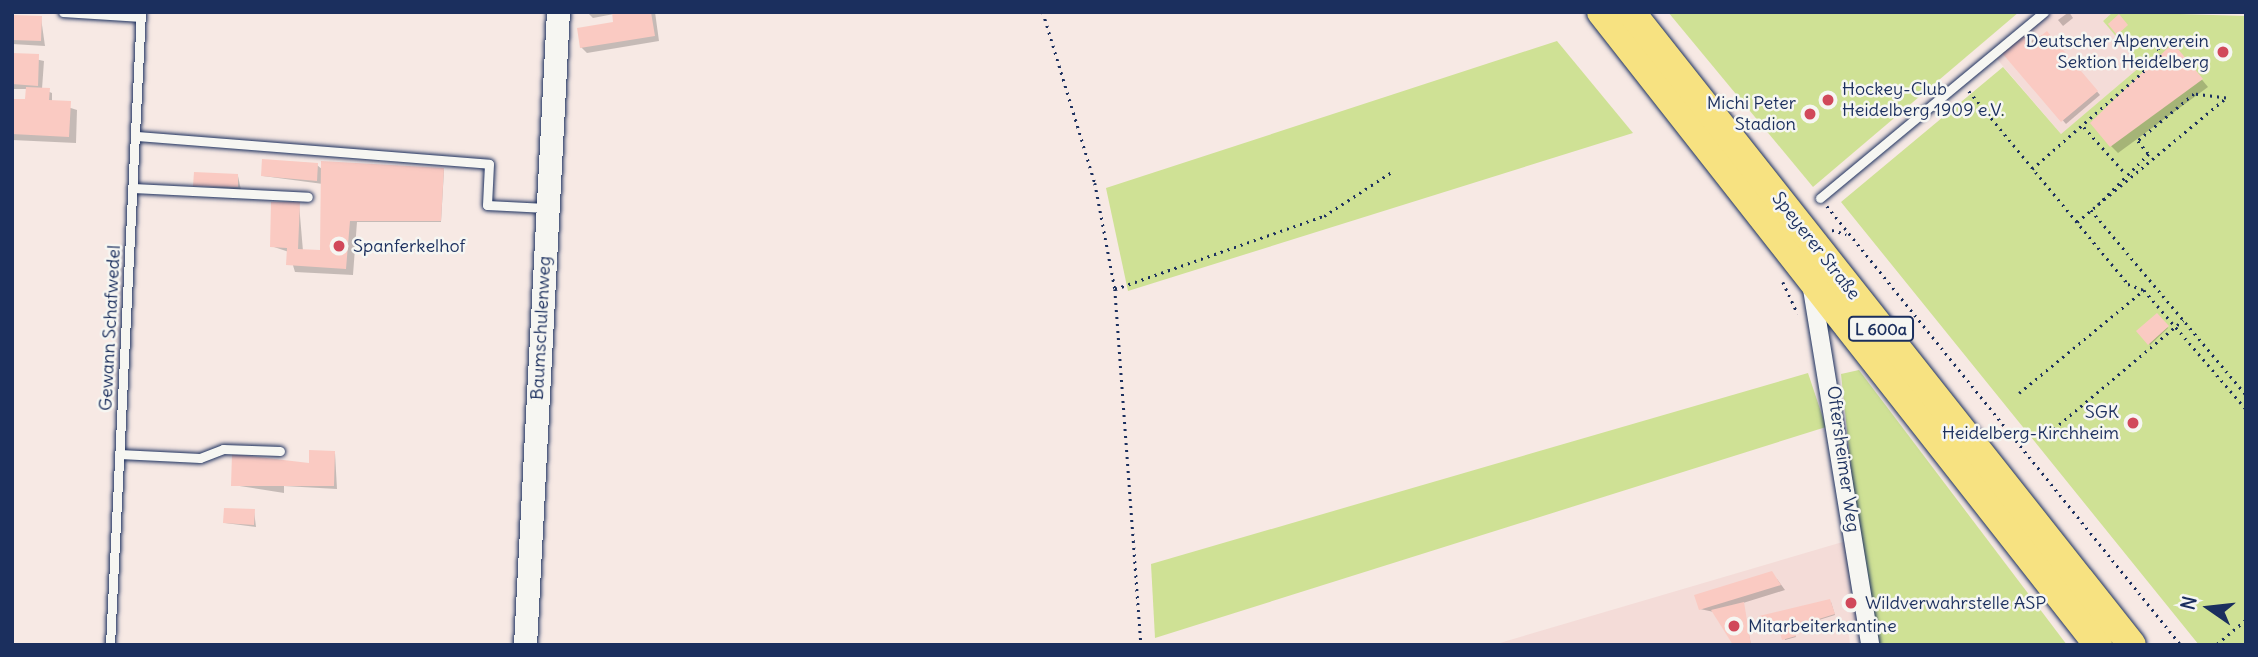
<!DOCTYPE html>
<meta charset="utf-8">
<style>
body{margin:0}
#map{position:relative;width:2258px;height:657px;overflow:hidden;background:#f7e9e4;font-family:Delius,sans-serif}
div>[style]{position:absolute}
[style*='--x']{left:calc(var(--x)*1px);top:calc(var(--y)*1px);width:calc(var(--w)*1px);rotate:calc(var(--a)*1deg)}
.built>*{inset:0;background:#f4dcd8}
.green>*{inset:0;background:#cfe195}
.shadow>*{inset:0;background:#0003}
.building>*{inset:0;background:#facac2}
.path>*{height:2.5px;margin-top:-1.25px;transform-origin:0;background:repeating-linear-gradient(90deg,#1b2f5e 0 2px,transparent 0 7px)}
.roads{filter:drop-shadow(0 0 2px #1b2f5e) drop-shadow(0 0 2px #1b2f5e)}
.service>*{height:9px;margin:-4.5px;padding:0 4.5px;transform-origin:4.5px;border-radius:4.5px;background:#f6f6f2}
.minor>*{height:18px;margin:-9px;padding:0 9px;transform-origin:9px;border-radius:9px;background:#f6f6f2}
.tertiary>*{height:23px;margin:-11.5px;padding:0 11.5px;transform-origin:11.5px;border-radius:11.5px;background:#f6f6f2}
.primary>*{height:28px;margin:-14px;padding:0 14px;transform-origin:14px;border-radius:14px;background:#f7e281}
.dots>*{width:19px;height:19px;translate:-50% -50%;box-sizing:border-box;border:4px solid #f6f6f2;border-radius:50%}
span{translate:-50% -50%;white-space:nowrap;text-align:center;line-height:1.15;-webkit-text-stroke:5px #f6f6f2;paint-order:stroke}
.shield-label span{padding:2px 5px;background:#f6f6f2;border:2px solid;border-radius:5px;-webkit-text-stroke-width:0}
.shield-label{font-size:16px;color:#1b2f5e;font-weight:700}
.poi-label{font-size:18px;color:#1b2f5e}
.right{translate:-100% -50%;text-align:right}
.left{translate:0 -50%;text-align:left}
.street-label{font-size:18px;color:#1b2f5e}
.frame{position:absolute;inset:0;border:14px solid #1b2f5e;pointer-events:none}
.north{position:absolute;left:2174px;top:573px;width:70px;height:70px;-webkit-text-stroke:5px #f6f6f2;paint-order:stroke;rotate:284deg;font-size:19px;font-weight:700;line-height:28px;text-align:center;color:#1b2f5e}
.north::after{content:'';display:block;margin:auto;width:24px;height:32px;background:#1b2f5e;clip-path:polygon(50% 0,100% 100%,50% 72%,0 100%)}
</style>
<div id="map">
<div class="built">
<div style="clip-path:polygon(2050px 12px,2113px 12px,2103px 21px,2141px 66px,2061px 134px,1996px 58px)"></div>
<div style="clip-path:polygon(1846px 541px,1863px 630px,1849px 635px,1850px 645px,1493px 645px)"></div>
</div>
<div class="green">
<div style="clip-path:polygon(1668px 12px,2019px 12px,1813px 187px)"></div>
<div style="clip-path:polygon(2113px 12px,2246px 16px,2246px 645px,2199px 645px,1841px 202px,2003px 67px,2061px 134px,2141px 66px,2103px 21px)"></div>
<div style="clip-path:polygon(1557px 41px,1633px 133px,1128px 291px,1106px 188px)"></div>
<div style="clip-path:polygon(1859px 370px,2067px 645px,1880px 645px,1855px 506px,1841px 374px)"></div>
<div style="clip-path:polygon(1808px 373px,1826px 427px,1155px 638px,1151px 564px)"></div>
</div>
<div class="shadow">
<div style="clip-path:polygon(587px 12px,655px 12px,659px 41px,587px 53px,581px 47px,615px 24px,614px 14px,593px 18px)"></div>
<div style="clip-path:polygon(2069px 12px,2073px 18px,2063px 26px,2058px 20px)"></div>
<div style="clip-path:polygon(41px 18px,45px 46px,12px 44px,12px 19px)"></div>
<div style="clip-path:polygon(2047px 33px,2100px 95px,2066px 124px,2005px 53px)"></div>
<div style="clip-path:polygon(2180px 53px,2208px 87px,2118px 153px,2111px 146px)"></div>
<div style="clip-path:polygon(12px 54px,44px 61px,42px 89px,52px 93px,52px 102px,77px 110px,76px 143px,12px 140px,12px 101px,30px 101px,27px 89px,12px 89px)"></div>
<div style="clip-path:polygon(317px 165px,323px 170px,444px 170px,441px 222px,357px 222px,353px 275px,295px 272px,289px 252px,271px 246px,299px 204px,303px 251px,321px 252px,323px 184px,263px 176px)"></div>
<div style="clip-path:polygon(238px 176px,241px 190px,195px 185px)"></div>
<div style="clip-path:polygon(2157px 315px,2168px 328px,2150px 345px,2138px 331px)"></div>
<div style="clip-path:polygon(335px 453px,337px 489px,284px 486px,284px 493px,233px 485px,234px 456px,310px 465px)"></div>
<div style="clip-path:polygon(254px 511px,256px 527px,225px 523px)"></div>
<div style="clip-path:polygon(1777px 579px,1785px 590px,1743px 603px,1751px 645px,1714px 612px,1700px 609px)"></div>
<div style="clip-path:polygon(1853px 597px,1857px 610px,1851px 611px,1847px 598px)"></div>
<div style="clip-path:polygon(1831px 602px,1835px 615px,1793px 628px,1796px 637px,1785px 640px,1780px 626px,1765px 629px)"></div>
</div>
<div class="building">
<div style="clip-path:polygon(612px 12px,651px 12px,655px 36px,580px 48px,577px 28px,613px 22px)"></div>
<div style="clip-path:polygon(2119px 14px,2128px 25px,2117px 35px,2108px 24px)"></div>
<div style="clip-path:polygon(12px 15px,42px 16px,41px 41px,12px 40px)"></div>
<div style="clip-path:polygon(2047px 31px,2098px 91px,2061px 122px,2002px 53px,2024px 35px,2032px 43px)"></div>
<div style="clip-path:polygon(2173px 43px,2203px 79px,2110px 147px,2090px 123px)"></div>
<div style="clip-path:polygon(12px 53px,39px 54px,38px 86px,12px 84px)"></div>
<div style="clip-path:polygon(26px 87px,50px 88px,49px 100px,71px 101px,69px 137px,12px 134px,12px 99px,25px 99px)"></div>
<div style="clip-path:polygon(262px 159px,318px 163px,317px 181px,261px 176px)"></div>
<div style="clip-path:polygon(321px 161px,444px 168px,441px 221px,350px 221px,346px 269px,286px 265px,287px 248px,270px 247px,271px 202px,300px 202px,298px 249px,320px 250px)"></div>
<div style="clip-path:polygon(194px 172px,238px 174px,238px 187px,193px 186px)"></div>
<div style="clip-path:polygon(2157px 313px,2169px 326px,2148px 345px,2136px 331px)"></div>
<div style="clip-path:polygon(309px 450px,335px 451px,334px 486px,231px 486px,232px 454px,309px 463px)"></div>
<div style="clip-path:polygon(224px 508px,255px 509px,254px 525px,223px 523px)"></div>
<div style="clip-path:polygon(1772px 571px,1781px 585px,1699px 610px,1694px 595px)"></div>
<div style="clip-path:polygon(1830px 599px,1835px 614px,1793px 627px,1796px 636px,1782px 640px,1778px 626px,1763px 630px,1759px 616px)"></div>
<div style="clip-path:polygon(1744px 602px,1751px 645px,1733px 645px,1711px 610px)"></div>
</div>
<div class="path">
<div style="--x:1043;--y:12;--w:179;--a:73.1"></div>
<div style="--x:1095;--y:183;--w:108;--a:79.3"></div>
<div style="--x:1115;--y:289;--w:357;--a:85.8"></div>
<div style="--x:1969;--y:91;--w:250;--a:50.5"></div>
<div style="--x:2128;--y:284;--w:17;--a:21"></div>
<div style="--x:2144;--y:290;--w:157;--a:49.4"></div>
<div style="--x:2084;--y:127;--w:63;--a:48.2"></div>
<div style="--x:2032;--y:169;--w:170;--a:-41.2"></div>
<div style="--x:2160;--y:57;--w:13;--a:-103"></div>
<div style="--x:1827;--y:206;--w:564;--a:51.12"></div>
<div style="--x:2091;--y:210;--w:241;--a:50"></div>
<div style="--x:2077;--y:222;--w:194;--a:-39.8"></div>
<div style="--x:2226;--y:98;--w:32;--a:-173"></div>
<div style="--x:2194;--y:94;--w:73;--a:140"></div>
<div style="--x:2138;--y:141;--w:17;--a:50"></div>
<div style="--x:2149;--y:154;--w:72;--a:135"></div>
<div style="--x:1832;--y:230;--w:15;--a:16"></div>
<div style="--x:1783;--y:282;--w:35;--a:65"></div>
<div style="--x:1115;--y:289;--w:221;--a:-19.3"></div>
<div style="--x:1324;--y:216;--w:82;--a:-33.1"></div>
<div style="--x:2019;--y:393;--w:162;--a:-39.5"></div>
<div style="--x:2043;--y:438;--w:183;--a:-40.1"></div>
<div style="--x:2217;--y:644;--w:38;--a:-40"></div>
</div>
<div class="roads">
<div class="service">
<div style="--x:63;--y:12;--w:78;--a:3.7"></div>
<div style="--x:137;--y:136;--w:353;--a:4.5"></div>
<div style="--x:489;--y:164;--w:41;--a:92.8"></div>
<div style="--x:487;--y:205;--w:59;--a:2.9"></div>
<div style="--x:133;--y:188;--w:175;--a:2.9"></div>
<div style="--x:1820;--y:198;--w:291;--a:-39.7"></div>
<div style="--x:119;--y:454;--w:81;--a:2.8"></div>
<div style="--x:200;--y:458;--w:25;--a:-21"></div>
<div style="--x:223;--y:449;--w:57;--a:2"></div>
<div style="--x:110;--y:645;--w:634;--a:-87.2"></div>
</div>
<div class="minor">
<div style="--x:1812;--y:289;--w:361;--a:80.7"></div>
</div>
<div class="tertiary">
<div style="--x:525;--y:645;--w:634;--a:-87.02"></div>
</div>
<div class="primary">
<div style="--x:1601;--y:12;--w:805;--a:51.86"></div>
<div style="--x:1631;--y:12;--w:807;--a:51.64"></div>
</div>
</div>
<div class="dots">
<div style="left:2223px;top:52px;background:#d1495b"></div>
<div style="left:1828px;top:100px;background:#d1495b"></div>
<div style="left:1810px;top:114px;background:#d1495b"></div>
<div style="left:339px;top:246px;background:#d1495b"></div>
<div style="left:2133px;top:423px;background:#d1495b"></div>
<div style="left:1851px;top:603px;background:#d1495b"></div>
<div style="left:1734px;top:626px;background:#d1495b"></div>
</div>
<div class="shield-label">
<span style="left:1881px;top:329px">L 600a</span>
</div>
<div class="poi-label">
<span class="right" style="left:2209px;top:52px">Deutscher Alpenverein<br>Sektion Heidelberg</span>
<span class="left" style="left:1842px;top:100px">Hockey-Club<br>Heidelberg 1909 e.V.</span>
<span class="right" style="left:1796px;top:114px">Michi Peter<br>Stadion</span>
<span class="left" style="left:353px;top:246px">Spanferkelhof</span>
<span class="right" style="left:2119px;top:423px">SGK<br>Heidelberg-Kirchheim</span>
<span class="left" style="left:1865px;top:603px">Wildverwahrstelle ASP</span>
<span class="left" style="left:1748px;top:626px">Mitarbeiterkantine</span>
</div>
<div class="street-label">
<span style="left:1816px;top:246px;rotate:52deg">Speyerer Straße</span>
<span style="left:110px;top:328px;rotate:-87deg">Gewann Schafwedel</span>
<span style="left:541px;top:328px;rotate:-87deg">Baumschulenweg</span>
<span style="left:1843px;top:459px;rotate:82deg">Oftersheimer Weg</span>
</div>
<div class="frame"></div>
<div class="north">N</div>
</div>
